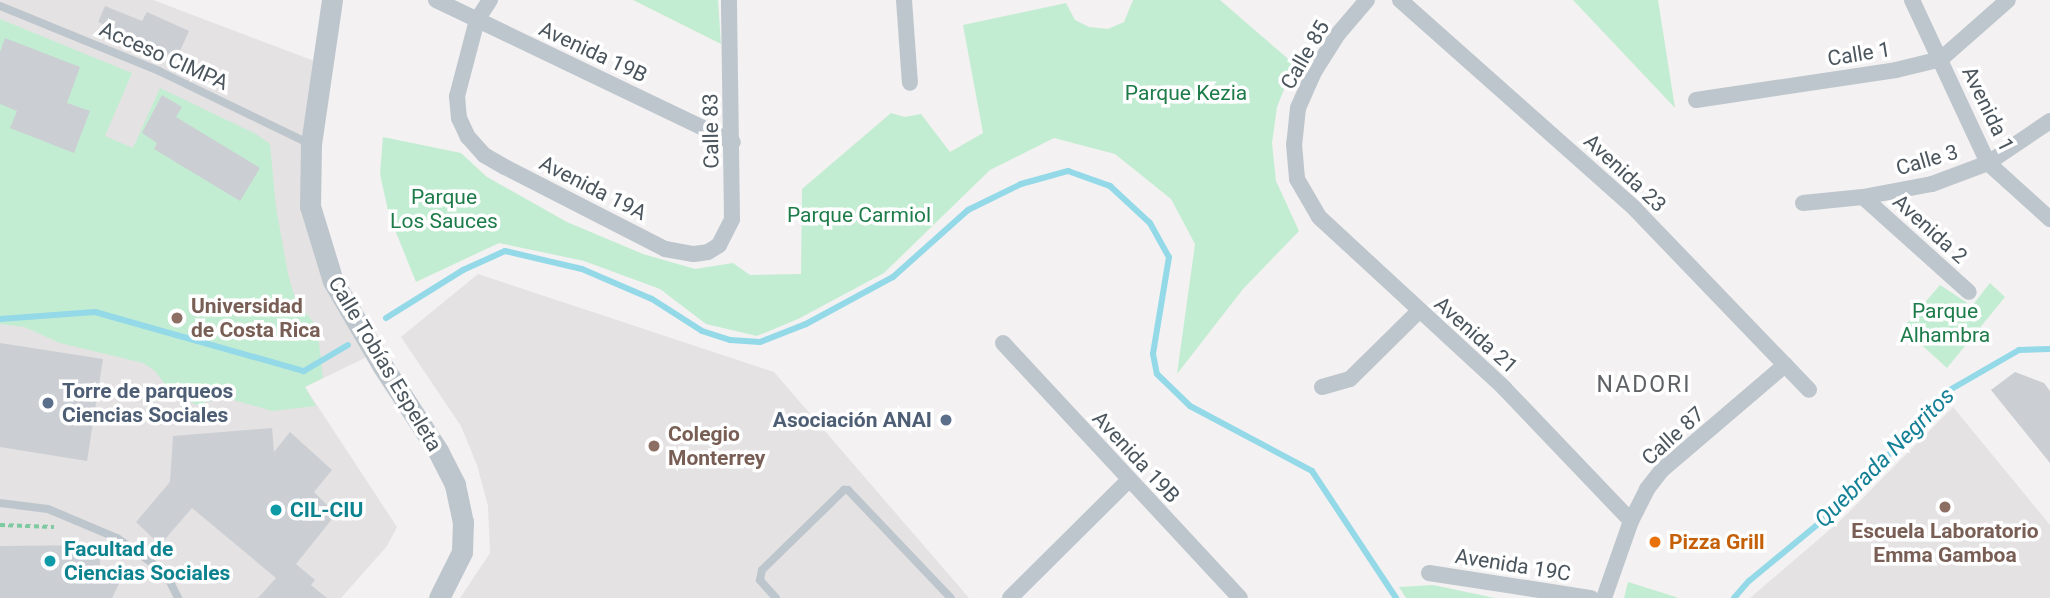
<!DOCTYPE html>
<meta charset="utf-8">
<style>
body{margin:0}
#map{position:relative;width:2050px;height:598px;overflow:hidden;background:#f3f1f1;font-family:Roboto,sans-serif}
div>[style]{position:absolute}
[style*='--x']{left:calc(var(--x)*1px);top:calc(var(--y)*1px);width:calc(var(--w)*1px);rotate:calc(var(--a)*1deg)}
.education>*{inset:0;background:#e4e2e2}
.green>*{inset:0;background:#c3edd2}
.stream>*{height:6px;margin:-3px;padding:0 3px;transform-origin:3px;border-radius:3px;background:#93d9e8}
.building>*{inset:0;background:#cbced3}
.path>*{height:3.5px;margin-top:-1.75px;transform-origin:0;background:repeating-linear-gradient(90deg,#7dcaa1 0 5px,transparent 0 8.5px)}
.service>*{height:8px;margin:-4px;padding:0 4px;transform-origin:4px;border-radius:4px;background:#bec6cd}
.minor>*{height:16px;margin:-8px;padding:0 8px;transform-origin:8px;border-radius:8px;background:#bec6cd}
.tertiary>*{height:21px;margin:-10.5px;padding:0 10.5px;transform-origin:10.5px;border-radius:10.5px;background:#bec6cd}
.dots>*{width:19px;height:19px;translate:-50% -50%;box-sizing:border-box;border:4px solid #fff;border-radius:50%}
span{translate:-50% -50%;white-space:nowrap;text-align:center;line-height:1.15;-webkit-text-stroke:7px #fff;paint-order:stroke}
.street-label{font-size:21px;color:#4a555d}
.park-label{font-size:21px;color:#1d7c49}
.education-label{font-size:21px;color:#785e54;font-weight:700}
.left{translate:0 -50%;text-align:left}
.service-label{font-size:21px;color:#4e5e75;font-weight:700}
.right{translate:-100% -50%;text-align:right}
.culture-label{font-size:21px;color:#0d838f;font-weight:700}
.food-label{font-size:21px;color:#c56008;font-weight:700}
.neighbourhood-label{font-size:23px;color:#5e6165;letter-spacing:2px}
.water-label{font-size:23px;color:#158096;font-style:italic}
</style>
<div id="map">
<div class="education">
<div style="clip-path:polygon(0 0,153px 0,325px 65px,310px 206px,373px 354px,305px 387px,397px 527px,387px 546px,341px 598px,0 598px)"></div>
<div style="clip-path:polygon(478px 274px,774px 372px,969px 598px,460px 598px,490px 553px,488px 506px,477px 465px,461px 426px,401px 337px)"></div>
<div style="clip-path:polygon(1953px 407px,2050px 525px,2050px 598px,1750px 598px,1840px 521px)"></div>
</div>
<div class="green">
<div style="clip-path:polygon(633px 0,718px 0,721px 44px)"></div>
<div style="clip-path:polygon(1133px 0,1220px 0,1294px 64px,1277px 107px,1272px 143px,1276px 181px,1299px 231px,1243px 289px,1177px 374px,1195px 244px,1171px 199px,1115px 154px,1054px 138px,990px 170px,884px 273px,798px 319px,757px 336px,706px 324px,660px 289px,584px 261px,499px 243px,416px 282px,389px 215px,380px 174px,383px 137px,461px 153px,487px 177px,567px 222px,643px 254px,695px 269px,733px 263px,750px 275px,801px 274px,802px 189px,891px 113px,905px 117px,921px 114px,950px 152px,983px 133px,963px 25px,1066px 3px,1075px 20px,1089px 27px,1108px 29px,1124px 22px)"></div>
<div style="clip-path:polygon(1573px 0,1658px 0,1675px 108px)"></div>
<div style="clip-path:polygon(0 19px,132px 73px,105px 136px,133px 148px,160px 88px,256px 134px,270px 144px,276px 207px,288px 274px,296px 302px,317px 326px,323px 378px,305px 387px,316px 406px,272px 411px,223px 397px,197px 405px,171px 392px,155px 371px,143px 363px,60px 343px,24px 327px,0 324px)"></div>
<div style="clip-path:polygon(1990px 283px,2005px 297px,1947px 368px,1903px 328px,1940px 285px,1972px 306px)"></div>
<div style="clip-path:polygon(1628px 582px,1679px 598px,1624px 598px)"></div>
<div style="clip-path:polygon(1433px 585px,1495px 598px,1406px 598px,1399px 587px)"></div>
</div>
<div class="stream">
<div style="--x:386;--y:318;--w:91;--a:-31.9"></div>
<div style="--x:463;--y:270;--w:46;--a:-24.3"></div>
<div style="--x:505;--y:251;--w:79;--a:13.2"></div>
<div style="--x:582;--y:269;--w:76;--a:23.2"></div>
<div style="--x:652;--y:299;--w:59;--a:32.6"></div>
<div style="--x:702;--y:331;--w:29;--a:18"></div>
<div style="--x:730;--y:340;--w:30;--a:4"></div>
<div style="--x:760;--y:342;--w:49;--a:-21.4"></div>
<div style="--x:806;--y:324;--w:99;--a:-28.4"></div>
<div style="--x:893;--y:277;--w:101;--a:-41.8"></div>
<div style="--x:968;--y:210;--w:59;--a:-26.1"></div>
<div style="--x:1021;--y:184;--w:49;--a:-15.5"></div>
<div style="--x:1068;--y:171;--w:45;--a:19.7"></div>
<div style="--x:1110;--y:186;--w:54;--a:42.8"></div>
<div style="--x:1150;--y:223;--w:39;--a:61"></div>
<div style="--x:1169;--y:257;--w:98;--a:99.4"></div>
<div style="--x:1153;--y:354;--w:20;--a:79"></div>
<div style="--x:1157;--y:374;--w:46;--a:44.1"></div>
<div style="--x:1190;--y:406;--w:138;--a:28"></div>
<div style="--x:1312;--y:471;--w:152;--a:56.5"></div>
<div style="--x:0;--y:319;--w:95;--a:-4.2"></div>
<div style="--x:95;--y:312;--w:217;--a:15.8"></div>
<div style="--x:304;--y:371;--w:51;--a:-30.6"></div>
<div style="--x:1734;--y:598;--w:23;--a:-49"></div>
<div style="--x:1749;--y:581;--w:126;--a:-39.5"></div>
<div style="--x:1846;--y:501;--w:150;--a:-47.2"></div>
<div style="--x:1948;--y:391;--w:82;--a:-30"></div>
<div style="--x:2019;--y:350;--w:31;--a:-2"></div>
</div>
<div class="building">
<div style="clip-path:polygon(105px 6px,142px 21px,147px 12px,189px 31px,175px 62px,133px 42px,135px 38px,98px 22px)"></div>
<div style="clip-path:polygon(5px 38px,80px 67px,67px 103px,90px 111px,74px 153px,10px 128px,17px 111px,0 104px,0 52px)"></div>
<div style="clip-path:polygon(162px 95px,182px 107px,176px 117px,260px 168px,240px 201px,154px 149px,157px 143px,142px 133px)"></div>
<div style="clip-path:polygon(0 343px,103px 359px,87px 461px,0 447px)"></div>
<div style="clip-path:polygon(2015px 372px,2044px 383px,2050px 391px,2050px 463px,1991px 390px)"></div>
<div style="clip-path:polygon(272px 428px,274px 452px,290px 432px,332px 470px,314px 492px,336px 514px,296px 564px,315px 580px,311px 585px,327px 598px,258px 598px,276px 578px,192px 508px,160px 545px,136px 522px,170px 482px,173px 436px)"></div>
<div style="clip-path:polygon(100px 545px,100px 572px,120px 582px,112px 598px,0 598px,0 546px)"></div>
</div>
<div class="path">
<div style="--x:0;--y:525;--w:54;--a:2.1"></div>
</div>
<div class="service">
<div style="--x:0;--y:6;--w:172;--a:22.2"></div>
<div style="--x:159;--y:71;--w:168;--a:25.8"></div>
<div style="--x:0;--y:503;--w:48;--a:7.1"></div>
<div style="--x:48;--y:509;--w:75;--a:22.8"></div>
<div style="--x:117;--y:538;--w:47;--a:35.4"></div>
<div style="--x:155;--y:565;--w:21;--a:47"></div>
<div style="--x:169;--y:580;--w:20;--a:63"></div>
<div style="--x:776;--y:598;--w:24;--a:-132"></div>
<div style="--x:760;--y:580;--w:10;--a:-79"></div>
<div style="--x:762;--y:570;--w:115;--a:-44.3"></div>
<div style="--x:844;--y:490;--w:4;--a:0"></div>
<div style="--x:848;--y:490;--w:149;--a:46.4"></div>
</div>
<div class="minor">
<div style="--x:436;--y:0;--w:329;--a:25.6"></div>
<div style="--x:490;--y:0;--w:24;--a:123"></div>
<div style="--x:477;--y:20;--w:79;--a:104.7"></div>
<div style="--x:457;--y:96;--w:22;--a:85"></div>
<div style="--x:459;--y:118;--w:21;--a:65"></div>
<div style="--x:468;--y:137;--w:24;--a:48"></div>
<div style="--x:484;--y:155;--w:24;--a:30"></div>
<div style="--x:505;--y:167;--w:180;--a:27.1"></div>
<div style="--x:665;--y:249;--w:29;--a:10"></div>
<div style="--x:694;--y:254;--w:14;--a:-8"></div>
<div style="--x:708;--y:252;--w:13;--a:-32"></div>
<div style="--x:719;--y:245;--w:29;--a:-63"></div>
<div style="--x:732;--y:219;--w:219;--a:-90.8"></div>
<div style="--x:904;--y:0;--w:83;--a:85.9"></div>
<div style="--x:1367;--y:0;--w:45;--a:130.5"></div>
<div style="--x:1338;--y:34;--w:45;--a:122.3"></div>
<div style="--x:1314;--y:72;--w:39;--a:114"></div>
<div style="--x:1298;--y:108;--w:36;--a:96"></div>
<div style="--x:1294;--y:144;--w:35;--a:85"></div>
<div style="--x:1297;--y:179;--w:44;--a:59.9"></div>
<div style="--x:1319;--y:217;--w:252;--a:42.7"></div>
<div style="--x:1504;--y:388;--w:184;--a:46.3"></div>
<div style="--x:1400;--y:0;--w:314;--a:41.6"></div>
<div style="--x:1635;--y:209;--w:251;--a:46.1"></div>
<div style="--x:1912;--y:0;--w:180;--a:65"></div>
<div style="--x:1988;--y:163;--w:84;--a:42.1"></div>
<div style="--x:1696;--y:100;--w:202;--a:-8.5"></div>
<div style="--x:1896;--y:70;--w:46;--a:-13.7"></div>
<div style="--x:1941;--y:59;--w:89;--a:-41.4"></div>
<div style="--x:1863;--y:197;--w:142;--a:41.9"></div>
<div style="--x:1803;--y:203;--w:60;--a:-5.7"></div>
<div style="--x:1863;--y:197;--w:70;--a:-10.7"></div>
<div style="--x:1932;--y:184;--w:60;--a:-20.6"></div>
<div style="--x:1988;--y:163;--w:75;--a:-34.1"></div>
<div style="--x:1003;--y:343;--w:348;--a:47.1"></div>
<div style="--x:1322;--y:387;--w:29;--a:-16"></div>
<div style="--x:1350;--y:379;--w:97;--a:-44.6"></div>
<div style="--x:1429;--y:573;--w:164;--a:8.8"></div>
<div style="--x:1010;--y:598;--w:168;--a:-44.8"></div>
<div style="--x:1604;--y:598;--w:82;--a:-70.7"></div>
<div style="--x:1631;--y:521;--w:36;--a:-63"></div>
<div style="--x:1647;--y:489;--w:24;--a:-52"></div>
<div style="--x:1662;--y:470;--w:162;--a:-40.5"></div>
</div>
<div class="tertiary">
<div style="--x:332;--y:0;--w:146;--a:98.3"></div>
<div style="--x:311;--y:144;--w:62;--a:90.9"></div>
<div style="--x:310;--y:206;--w:78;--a:73"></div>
<div style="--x:333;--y:281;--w:97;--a:59.7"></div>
<div style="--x:382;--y:365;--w:103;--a:56.9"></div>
<div style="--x:438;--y:451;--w:38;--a:63"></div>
<div style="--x:455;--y:485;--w:38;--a:78"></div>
<div style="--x:463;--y:522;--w:30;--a:92"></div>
<div style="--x:462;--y:552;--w:51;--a:116.6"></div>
</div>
<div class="dots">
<div style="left:177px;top:318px;background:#8d6e63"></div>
<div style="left:48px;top:403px;background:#5c6f8a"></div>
<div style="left:946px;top:420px;background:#5c6f8a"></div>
<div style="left:654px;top:446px;background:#8d6e63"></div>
<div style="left:1945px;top:507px;background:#8d6e63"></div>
<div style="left:276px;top:510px;background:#0f9aa8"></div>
<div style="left:1655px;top:542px;background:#e8710a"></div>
<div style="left:50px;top:561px;background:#0f9aa8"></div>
</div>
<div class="street-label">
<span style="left:593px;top:52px;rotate:25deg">Avenida 19B</span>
<span style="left:1859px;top:54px;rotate:-9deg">Calle 1</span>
<span style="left:1305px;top:55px;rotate:-60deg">Calle 85</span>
<span style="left:164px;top:56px;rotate:24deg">Acceso CIMPA</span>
<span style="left:1988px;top:109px;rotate:64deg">Avenida 1</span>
<span style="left:711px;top:131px;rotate:-91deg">Calle 83</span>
<span style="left:1927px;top:160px;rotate:-16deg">Calle 3</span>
<span style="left:1625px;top:173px;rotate:43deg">Avenida 23</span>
<span style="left:593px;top:188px;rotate:27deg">Avenida 19A</span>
<span style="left:1930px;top:229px;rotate:42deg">Avenida 2</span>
<span style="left:1476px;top:335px;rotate:42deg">Avenida 21</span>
<span style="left:385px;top:364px;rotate:59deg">Calle Tobías Espeleta</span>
<span style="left:1673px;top:436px;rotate:-42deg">Calle 87</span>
<span style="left:1136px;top:457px;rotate:47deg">Avenida 19B</span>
<span style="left:1513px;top:565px;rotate:9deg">Avenida 19C</span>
</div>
<div class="park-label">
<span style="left:1186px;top:93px">Parque Kezia</span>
<span style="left:444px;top:209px">Parque<br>Los Sauces</span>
<span style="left:859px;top:215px">Parque Carmiol</span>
<span style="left:1945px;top:323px">Parque<br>Alhambra</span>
</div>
<div class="education-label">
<span class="left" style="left:191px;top:318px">Universidad<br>de Costa Rica</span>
<span class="left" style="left:668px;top:446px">Colegio<br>Monterrey</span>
<span style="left:1945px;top:543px">Escuela Laboratorio<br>Emma Gamboa</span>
</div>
<div class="service-label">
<span class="left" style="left:62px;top:403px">Torre de parqueos<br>Ciencias Sociales</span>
<span class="right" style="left:932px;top:420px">Asociación ANAI</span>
</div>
<div class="culture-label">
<span class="left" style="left:290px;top:510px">CIL-CIU</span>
<span class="left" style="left:64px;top:561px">Facultad de<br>Ciencias Sociales</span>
</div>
<div class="food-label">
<span class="left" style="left:1669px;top:542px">Pizza Grill</span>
</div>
<div class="neighbourhood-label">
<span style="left:1644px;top:385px">NADORI</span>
</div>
<div class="water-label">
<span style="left:1885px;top:458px;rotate:-45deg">Quebrada Negritos</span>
</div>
</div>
